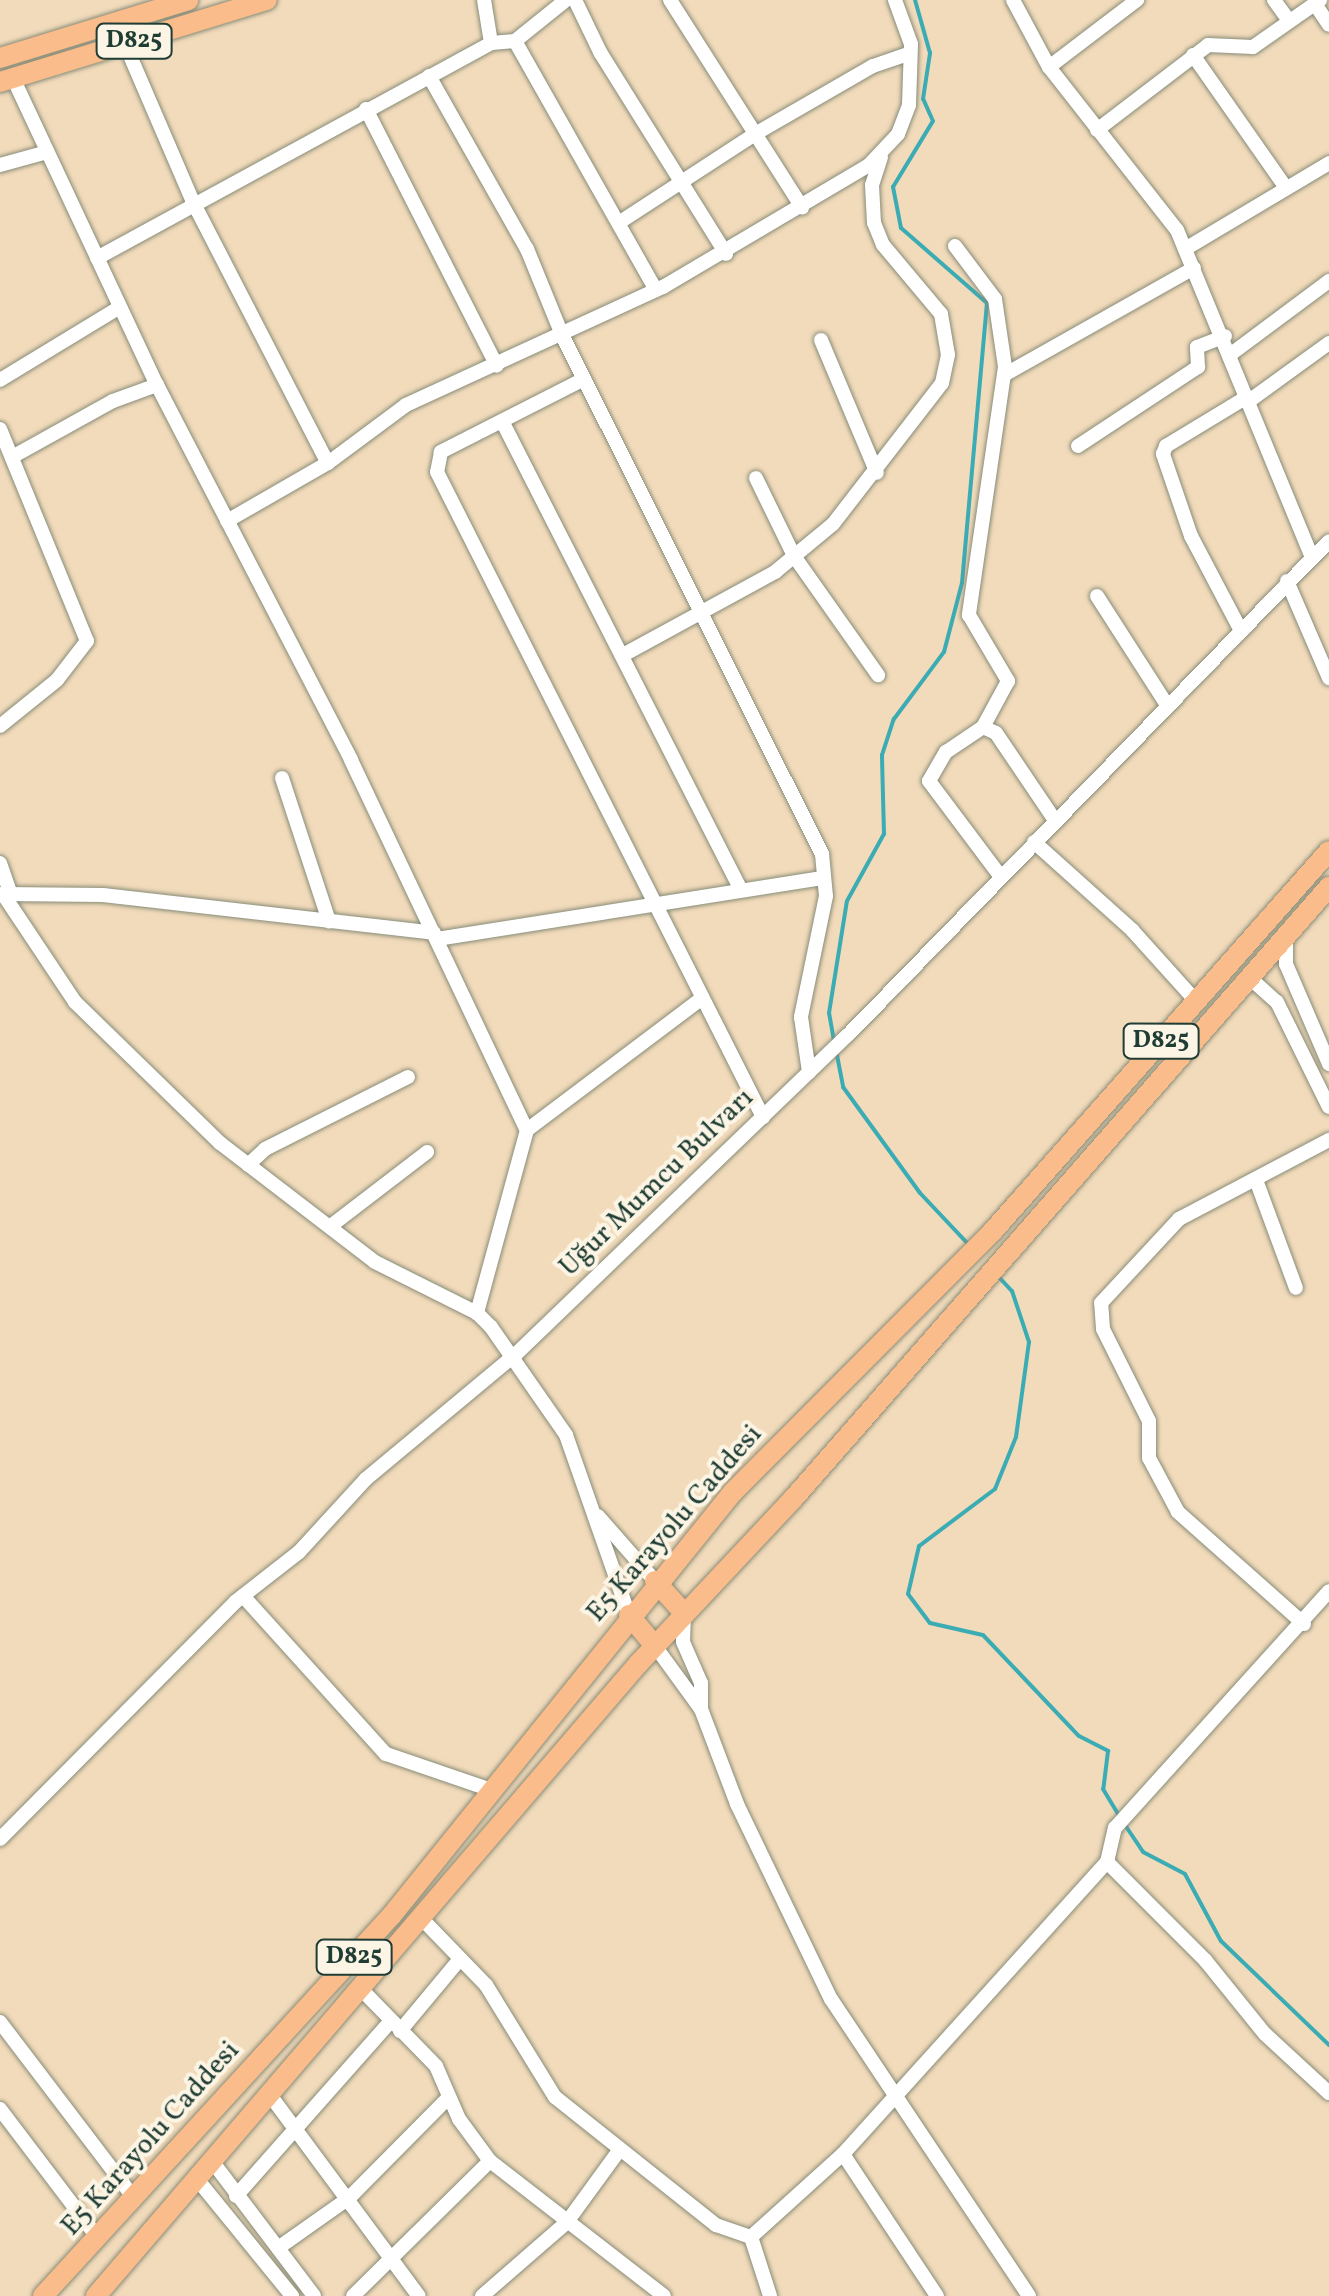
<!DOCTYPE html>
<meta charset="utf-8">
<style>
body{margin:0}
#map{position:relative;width:1329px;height:2296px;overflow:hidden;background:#f2dbbb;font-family:Vollkorn,serif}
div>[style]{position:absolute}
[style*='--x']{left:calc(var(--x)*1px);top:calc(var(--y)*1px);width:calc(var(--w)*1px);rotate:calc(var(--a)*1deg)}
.stream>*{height:4px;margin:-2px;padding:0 2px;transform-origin:2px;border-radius:2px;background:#3bacb4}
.roads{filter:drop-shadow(0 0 2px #888c78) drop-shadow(0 0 2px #888c78)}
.minor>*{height:14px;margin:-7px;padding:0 7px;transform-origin:7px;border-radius:7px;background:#fff}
.highway>*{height:20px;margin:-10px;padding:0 10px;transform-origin:10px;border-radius:10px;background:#f9bc8a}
span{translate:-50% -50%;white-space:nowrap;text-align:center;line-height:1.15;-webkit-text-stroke:8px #fcf5e5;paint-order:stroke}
.shield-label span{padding:2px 8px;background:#fcf5e5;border:2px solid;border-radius:8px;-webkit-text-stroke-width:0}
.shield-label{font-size:25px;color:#1f3d34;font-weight:700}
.street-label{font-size:28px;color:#1f3d34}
</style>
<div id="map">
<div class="stream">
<div style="--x:834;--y:1041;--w:28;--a:-100"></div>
<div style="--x:829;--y:1013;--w:113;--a:-80.9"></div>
<div style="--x:847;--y:901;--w:77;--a:-61.1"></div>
<div style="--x:884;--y:834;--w:79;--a:-91.5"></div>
<div style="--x:882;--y:755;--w:38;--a:-72"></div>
<div style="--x:894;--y:719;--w:84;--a:-53.3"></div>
<div style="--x:944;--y:652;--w:71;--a:-75.4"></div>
<div style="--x:962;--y:583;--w:281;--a:-84.9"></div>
<div style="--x:987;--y:303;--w:114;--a:-138.9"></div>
<div style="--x:901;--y:228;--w:42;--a:-101"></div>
<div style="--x:893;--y:187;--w:77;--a:-58.8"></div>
<div style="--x:933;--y:121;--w:24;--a:-114"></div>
<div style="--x:923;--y:99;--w:47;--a:-81.3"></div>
<div style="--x:930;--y:53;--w:55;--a:-105.8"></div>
<div style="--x:836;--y:1050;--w:38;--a:79"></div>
<div style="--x:843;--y:1087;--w:131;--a:54"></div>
<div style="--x:920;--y:1193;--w:71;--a:46.7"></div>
<div style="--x:996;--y:1274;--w:23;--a:47"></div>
<div style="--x:1012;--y:1291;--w:54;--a:71.6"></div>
<div style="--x:1029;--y:1342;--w:96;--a:97.8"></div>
<div style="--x:1016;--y:1437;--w:56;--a:112"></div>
<div style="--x:995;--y:1489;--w:95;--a:143.1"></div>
<div style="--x:919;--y:1546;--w:49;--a:102.9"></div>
<div style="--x:908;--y:1594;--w:36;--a:53"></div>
<div style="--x:930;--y:1623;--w:54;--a:12.8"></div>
<div style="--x:983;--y:1635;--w:139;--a:46.5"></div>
<div style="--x:1079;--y:1736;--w:33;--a:27"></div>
<div style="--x:1108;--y:1751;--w:38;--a:97"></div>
<div style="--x:1103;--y:1789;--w:33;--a:59"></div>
<div style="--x:1125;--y:1825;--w:32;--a:56"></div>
<div style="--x:1143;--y:1852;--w:47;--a:27.6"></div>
<div style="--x:1185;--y:1874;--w:76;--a:61.8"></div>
<div style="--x:1221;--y:1941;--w:150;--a:43.9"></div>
</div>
<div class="roads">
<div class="minor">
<div style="--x:575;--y:0;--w:58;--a:64.3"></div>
<div style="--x:600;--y:52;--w:238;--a:58"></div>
<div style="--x:670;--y:0;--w:246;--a:57.5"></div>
<div style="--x:1013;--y:0;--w:76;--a:61.8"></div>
<div style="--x:1049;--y:67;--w:207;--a:51.9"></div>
<div style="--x:1177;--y:230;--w:355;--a:67.6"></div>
<div style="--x:1274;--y:0;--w:26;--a:54"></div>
<div style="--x:1315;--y:4;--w:25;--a:56"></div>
<div style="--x:515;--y:41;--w:286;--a:60.5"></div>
<div style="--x:491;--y:43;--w:24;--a:-5"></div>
<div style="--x:515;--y:41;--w:65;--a:-38.8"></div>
<div style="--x:125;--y:44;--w:172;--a:66.7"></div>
<div style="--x:193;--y:202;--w:294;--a:62.7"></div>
<div style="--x:1193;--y:55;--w:162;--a:55"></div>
<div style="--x:1049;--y:67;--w:111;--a:-37.3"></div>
<div style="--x:429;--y:76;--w:199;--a:60.5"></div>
<div style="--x:527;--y:249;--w:95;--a:67.8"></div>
<div style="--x:563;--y:337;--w:578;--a:63.39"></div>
<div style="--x:822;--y:854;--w:42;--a:84.6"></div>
<div style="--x:826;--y:896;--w:124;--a:101.7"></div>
<div style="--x:801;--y:1017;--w:56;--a:81.7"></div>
<div style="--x:13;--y:78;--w:339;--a:64.9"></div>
<div style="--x:157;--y:385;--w:422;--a:62.6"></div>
<div style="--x:351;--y:760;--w:410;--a:64.6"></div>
<div style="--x:527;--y:1130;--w:190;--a:105.3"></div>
<div style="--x:366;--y:109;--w:288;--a:63"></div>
<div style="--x:1097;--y:130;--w:140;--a:-37.4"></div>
<div style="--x:1208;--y:45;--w:45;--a:2.5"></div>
<div style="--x:1253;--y:47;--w:82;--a:-35"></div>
<div style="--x:0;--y:165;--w:49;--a:-15.5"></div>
<div style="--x:620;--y:222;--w:161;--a:-33.1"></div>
<div style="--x:755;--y:134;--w:136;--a:-30"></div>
<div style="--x:873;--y:66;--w:39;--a:-19"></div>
<div style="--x:955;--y:246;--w:66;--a:53"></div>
<div style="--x:995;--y:299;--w:69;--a:81.6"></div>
<div style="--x:1005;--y:367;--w:251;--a:98.3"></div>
<div style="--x:969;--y:615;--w:77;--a:59.4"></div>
<div style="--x:1008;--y:681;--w:52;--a:118.5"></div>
<div style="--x:1185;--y:249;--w:168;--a:-30.8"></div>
<div style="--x:97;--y:258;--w:449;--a:-28.6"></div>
<div style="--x:491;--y:43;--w:44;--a:-99.2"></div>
<div style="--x:821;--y:340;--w:144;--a:67.2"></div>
<div style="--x:1231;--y:354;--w:122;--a:-36.7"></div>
<div style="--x:1004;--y:375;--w:218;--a:-29.4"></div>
<div style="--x:584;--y:379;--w:161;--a:153"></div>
<div style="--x:441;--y:452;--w:20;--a:101"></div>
<div style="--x:437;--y:472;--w:723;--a:63.19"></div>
<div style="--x:0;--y:380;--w:140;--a:-31.3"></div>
<div style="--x:1249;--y:401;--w:99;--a:-35.9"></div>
<div style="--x:502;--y:421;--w:526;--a:63"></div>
<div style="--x:0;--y:429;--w:229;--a:67.7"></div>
<div style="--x:87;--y:641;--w:49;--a:127.6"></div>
<div style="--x:57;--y:680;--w:73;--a:141.1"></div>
<div style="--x:1078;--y:446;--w:144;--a:-33.4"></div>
<div style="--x:1198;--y:367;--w:20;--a:-93"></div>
<div style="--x:1197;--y:347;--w:30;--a:-21"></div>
<div style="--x:12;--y:457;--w:115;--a:-29"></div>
<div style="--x:113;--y:401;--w:47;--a:-20"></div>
<div style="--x:756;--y:478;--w:87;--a:64"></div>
<div style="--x:794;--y:556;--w:146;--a:54.8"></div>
<div style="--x:227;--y:521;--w:116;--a:-29.9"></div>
<div style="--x:328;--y:463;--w:97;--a:-36.6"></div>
<div style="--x:406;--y:405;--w:283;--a:-24.7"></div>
<div style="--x:663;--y:287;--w:238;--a:-30.6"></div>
<div style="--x:868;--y:166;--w:44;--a:-46.8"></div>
<div style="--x:898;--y:134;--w:31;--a:-69"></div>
<div style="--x:909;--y:105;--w:61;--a:-88.1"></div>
<div style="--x:911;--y:44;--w:47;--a:-110"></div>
<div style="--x:1287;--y:581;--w:106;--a:66.6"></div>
<div style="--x:1097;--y:596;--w:130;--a:57.3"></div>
<div style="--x:1239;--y:627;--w:103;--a:-117.8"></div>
<div style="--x:1191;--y:536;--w:87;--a:-108.9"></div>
<div style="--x:1163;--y:454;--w:9;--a:-69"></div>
<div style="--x:1166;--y:446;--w:95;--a:-31.2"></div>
<div style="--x:623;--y:655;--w:173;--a:-28.6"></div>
<div style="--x:775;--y:572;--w:75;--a:-39.6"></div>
<div style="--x:833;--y:524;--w:178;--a:-52.3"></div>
<div style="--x:942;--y:383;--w:29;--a:-78"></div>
<div style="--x:948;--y:355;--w:42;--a:-99.7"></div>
<div style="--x:941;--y:314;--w:90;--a:-130"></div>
<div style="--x:883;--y:245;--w:24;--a:-112"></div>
<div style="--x:874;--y:223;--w:38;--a:-93"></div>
<div style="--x:872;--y:185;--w:29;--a:-72"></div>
<div style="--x:282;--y:778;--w:151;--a:71.8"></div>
<div style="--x:1034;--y:842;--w:132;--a:41.9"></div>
<div style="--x:1132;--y:930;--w:96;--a:48"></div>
<div style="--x:0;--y:863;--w:34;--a:71"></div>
<div style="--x:1001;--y:877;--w:120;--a:-126.9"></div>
<div style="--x:929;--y:781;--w:34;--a:-60"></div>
<div style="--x:946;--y:752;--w:45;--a:-34"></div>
<div style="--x:983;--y:727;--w:14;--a:25"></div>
<div style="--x:996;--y:733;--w:107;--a:56"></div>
<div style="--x:2;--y:894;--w:101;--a:0.6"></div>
<div style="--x:103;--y:895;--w:333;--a:6.5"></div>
<div style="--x:3;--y:894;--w:130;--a:56.3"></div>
<div style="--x:75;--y:1002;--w:202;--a:44.2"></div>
<div style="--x:220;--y:1143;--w:195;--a:37.5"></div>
<div style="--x:375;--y:1262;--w:114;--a:26.6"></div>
<div style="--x:477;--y:1313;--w:20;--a:45"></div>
<div style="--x:491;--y:1327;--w:131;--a:55.2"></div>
<div style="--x:566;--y:1435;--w:191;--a:70.7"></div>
<div style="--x:1286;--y:936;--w:28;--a:90"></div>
<div style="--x:1286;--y:964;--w:109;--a:66.7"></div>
<div style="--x:437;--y:939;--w:390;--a:-9"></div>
<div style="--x:1250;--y:978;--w:36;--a:42"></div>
<div style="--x:1277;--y:1002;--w:117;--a:63.7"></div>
<div style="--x:527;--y:1130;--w:218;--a:-37"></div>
<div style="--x:248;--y:1165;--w:23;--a:-43"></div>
<div style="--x:265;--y:1149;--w:160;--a:-26.7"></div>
<div style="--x:1256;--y:1180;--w:115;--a:69.7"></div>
<div style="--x:332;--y:1225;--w:120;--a:-37.5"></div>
<div style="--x:598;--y:1516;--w:86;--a:48.8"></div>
<div style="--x:243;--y:1596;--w:213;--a:47.9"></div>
<div style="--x:386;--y:1754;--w:114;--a:18.9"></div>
<div style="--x:684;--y:1614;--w:28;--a:92"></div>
<div style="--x:683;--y:1642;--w:45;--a:66.3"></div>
<div style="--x:701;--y:1683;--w:26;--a:90"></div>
<div style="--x:1304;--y:1624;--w:169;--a:-138.4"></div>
<div style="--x:1178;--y:1512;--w:61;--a:-118.2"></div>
<div style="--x:1149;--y:1458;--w:37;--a:-90"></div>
<div style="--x:1149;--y:1421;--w:103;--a:-116.6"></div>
<div style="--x:1103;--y:1329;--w:26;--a:-94"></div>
<div style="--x:1101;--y:1303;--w:115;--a:-47.1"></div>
<div style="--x:1179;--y:1219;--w:170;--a:-27.8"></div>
<div style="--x:655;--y:1646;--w:78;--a:53.9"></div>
<div style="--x:701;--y:1709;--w:102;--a:69.2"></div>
<div style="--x:737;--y:1804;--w:216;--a:64.3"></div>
<div style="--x:831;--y:1999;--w:357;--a:56.3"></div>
<div style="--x:0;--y:1839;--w:334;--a:-45.2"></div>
<div style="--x:235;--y:1602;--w:81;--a:-38"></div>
<div style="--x:299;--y:1552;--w:99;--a:-47.5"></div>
<div style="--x:366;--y:1479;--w:195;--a:-39.8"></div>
<div style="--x:516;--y:1354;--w:460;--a:-43.9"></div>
<div style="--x:848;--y:1035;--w:689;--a:-45.76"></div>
<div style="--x:1107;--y:1862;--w:139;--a:45"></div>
<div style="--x:1205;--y:1960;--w:95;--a:51"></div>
<div style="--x:1265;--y:2034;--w:87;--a:42.7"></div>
<div style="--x:422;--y:1919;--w:92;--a:45.9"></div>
<div style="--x:486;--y:1985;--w:132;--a:58.4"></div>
<div style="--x:555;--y:2097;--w:206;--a:38.5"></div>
<div style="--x:716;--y:2225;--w:37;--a:19"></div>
<div style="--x:362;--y:1990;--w:106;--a:45.8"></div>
<div style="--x:436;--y:2066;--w:58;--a:66.5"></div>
<div style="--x:459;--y:2119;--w:52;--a:53.6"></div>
<div style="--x:490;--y:2161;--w:220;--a:37.8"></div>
<div style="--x:0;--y:2022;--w:223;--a:52.7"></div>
<div style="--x:400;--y:2031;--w:94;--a:-50.2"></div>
<div style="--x:270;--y:2095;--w:250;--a:53.5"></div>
<div style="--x:0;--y:2109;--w:162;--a:52.8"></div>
<div style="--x:843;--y:2154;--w:170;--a:56.5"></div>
<div style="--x:212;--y:2161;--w:169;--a:52.9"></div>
<div style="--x:197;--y:2179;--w:151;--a:50.9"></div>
<div style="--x:236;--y:2196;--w:232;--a:-48.5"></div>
<div style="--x:751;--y:2237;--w:124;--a:-42.1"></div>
<div style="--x:843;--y:2154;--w:394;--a:-47.9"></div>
<div style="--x:1107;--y:1862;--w:35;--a:-77"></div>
<div style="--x:1115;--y:1828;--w:319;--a:-47.9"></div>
<div style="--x:751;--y:2237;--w:62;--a:72.1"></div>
<div style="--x:278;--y:2248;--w:87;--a:-35.2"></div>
<div style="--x:349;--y:2198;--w:142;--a:-45.3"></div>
<div style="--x:353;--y:2296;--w:192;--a:-44.6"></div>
<div style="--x:482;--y:2296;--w:113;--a:-41"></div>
<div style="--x:567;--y:2222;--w:87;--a:-53.9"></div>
</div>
<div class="highway">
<div style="--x:0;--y:58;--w:197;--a:-17.1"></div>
<div style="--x:0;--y:82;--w:279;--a:-17.1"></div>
<div style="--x:655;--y:1581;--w:43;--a:47.8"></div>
<div style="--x:629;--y:1615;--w:40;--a:50"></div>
<div style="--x:43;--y:2296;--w:517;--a:-47.51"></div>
<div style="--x:392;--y:1915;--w:543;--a:-51.13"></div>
<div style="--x:733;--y:1492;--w:368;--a:-45.1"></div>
<div style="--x:993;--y:1231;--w:507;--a:-48.52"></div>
<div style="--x:96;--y:2296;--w:834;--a:-49.38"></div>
<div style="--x:639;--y:1663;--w:225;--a:-46.8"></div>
<div style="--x:793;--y:1499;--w:814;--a:-48.79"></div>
</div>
</div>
<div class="shield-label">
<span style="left:134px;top:41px">D825</span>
<span style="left:1161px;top:1041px">D825</span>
<span style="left:354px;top:1957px">D825</span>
</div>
<div class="street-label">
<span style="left:657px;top:1183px;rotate:-44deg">Uğur Mumcu Bulvarı</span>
<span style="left:675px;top:1524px;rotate:-49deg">E5 Karayolu Caddesi</span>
<span style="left:151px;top:2139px;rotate:-48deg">E5 Karayolu Caddesi</span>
</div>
</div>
